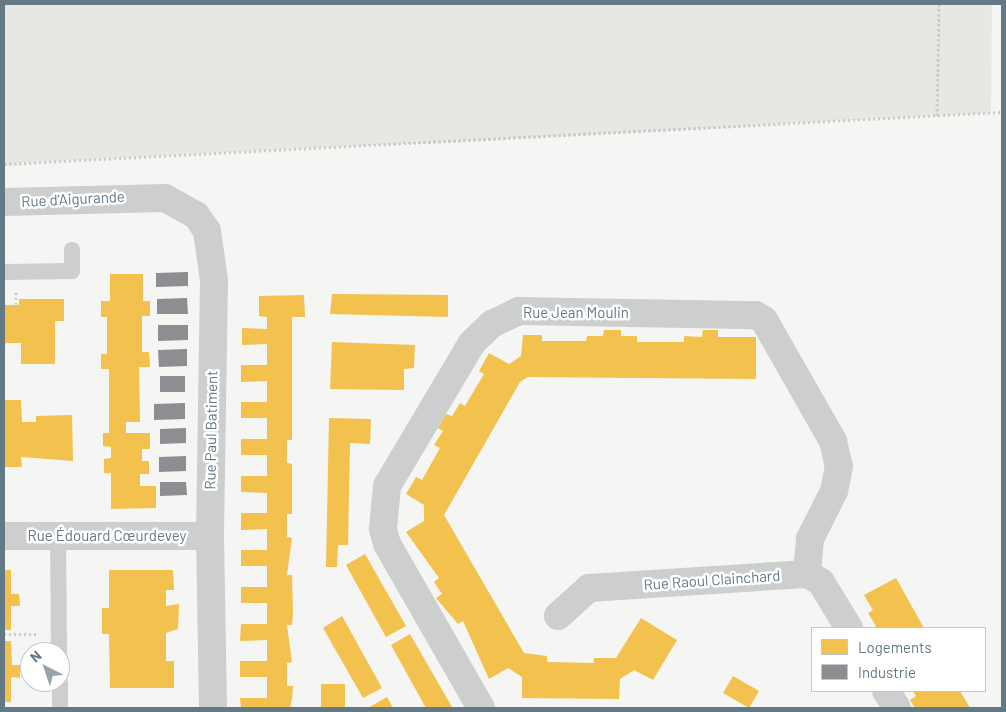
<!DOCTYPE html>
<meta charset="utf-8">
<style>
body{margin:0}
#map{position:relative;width:1006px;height:712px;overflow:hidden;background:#f5f5f4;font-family:Barlow,sans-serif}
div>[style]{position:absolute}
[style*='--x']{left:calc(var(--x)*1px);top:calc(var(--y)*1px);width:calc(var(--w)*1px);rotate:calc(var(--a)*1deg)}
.green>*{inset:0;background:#e5e9e2}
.homes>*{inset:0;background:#f2c14e}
.industry>*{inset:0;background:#8d8d92}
.path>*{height:3px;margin-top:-1.5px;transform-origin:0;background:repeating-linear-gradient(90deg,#cbcccd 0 2.5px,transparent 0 5px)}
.lane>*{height:16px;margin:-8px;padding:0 8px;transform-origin:8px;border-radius:8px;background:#cdcfcf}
.street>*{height:28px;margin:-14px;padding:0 14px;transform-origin:14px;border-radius:14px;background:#cdcfcf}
span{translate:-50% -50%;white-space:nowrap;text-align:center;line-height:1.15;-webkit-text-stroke:5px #fff;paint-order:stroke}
.street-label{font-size:15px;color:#637986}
.frame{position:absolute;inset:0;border:5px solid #637986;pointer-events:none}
.legend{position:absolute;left:811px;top:627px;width:175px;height:65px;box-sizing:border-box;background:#fff;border:1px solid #c1c9cf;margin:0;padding:6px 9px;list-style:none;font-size:15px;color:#637986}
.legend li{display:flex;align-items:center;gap:10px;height:25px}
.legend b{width:25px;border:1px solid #c1c9cf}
.north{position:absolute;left:20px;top:642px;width:50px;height:50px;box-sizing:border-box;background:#fff;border:1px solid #c1c9cf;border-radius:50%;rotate:319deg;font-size:14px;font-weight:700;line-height:20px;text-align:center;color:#637986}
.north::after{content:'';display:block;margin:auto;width:18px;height:22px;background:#96a4ac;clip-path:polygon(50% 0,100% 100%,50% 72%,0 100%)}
</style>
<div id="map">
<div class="green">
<div style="clip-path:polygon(4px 4px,992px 4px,991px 113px,4px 164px)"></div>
</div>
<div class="homes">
<div style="clip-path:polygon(110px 274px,143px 274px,143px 301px,150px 301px,150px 316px,142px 316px,142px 352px,149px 352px,150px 367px,139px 367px,140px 422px,126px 422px,126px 433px,150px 433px,150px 449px,142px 449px,142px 461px,149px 461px,149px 474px,140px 474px,140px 486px,156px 486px,156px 508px,111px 509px,111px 473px,104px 473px,104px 459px,111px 458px,111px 447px,103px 446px,103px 433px,109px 433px,109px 369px,101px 369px,101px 354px,107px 354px,107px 317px,101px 317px,101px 301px,110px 301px)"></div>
<div style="clip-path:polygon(332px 294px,448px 295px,448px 317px,330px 314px)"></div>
<div style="clip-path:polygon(304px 295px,305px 317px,292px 317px,292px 440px,287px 440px,287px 463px,292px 464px,292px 514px,287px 514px,287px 537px,292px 538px,287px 575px,292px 575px,293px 612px,292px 625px,287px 625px,292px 662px,287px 663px,287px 686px,293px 686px,292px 699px,290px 708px,241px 708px,240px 698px,267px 698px,267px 677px,240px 677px,240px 661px,267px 661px,267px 640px,240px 641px,241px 624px,267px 624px,267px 603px,241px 603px,241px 587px,267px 587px,267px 566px,241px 566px,241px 550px,267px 550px,267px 529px,241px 530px,241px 513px,267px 513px,267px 493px,241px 492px,241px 476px,267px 476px,267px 455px,241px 455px,241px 439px,267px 439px,267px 418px,241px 418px,241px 402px,267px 402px,267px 381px,241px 382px,241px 365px,267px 365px,267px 344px,242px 345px,242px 328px,267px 329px,267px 317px,259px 316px,259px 296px)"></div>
<div style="clip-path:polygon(19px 299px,64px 299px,64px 321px,55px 321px,55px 364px,21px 364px,21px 343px,6px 343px,4px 349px,4px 305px,19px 305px)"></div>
<div style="clip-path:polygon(604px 330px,621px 330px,621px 336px,637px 336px,637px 342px,684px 342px,684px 336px,702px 337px,703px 330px,718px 330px,718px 337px,756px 337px,756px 379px,528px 377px,520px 382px,444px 515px,524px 653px,547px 656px,547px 662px,594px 663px,594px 658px,616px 658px,641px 618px,677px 640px,653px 680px,634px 670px,620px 679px,619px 699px,522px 698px,522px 677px,508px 668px,489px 679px,463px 621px,458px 624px,436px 598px,442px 594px,434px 582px,439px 578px,406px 532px,424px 521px,424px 505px,406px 494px,416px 477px,422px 480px,440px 448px,434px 445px,443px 431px,438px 428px,446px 414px,452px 416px,460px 403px,465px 406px,484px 374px,479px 371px,489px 353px,509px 364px,521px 356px,523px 335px,542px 335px,542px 341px,586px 341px,587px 336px,603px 336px)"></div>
<div style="clip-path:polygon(332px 342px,415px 345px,414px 368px,404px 369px,404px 390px,330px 389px)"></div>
<div style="clip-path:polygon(4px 400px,21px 400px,22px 422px,36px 422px,36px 416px,72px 415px,73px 461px,21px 457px,22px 467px,4px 467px)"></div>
<div style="clip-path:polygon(329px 418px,371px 419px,370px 444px,350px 443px,348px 545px,338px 545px,337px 567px,326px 567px)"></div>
<div style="clip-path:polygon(365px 554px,406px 626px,386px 637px,346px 565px)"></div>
<div style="clip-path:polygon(4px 570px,11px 570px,11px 594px,19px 594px,20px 606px,11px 606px,11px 630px,4px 630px)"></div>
<div style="clip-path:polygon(109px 570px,173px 570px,174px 590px,166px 590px,166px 606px,179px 604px,178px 629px,166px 633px,166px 661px,174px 661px,174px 688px,110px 688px,109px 634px,102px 634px,102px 608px,109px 608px)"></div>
<div style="clip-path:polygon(896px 578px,924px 628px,872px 628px,876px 626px,868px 613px,873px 610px,864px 595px)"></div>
<div style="clip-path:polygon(342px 616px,382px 688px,363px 698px,323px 628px)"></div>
<div style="clip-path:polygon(410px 634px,452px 707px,426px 708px,391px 645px)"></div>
<div style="clip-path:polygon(4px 641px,11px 641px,12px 665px,20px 665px,20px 678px,11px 677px,11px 702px,4px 702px)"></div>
<div style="clip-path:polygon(733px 676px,759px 691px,749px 708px,723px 693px)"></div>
<div style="clip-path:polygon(321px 684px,345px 684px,345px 708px,321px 707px)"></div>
<div style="clip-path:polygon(913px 691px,960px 691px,970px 708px,915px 708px,910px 700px,916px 696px)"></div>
<div style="clip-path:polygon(387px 697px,393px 708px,368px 708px)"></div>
</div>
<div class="industry">
<div style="clip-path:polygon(188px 272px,188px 286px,156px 287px,156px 273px)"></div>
<div style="clip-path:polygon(187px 298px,188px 314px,157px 314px,157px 299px)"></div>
<div style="clip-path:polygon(158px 325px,188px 325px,188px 340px,158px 341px)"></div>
<div style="clip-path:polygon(187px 349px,187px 366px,159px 367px,158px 350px)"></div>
<div style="clip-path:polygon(160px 376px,185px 376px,185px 392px,160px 392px)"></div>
<div style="clip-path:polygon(185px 403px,185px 419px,154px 420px,154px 404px)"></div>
<div style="clip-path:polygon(186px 428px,186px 443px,160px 444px,160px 429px)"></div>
<div style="clip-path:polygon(186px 456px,186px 471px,159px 472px,159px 457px)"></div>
<div style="clip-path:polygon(160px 482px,186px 482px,187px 495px,160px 496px)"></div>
</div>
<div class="path">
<div style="--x:937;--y:116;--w:112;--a:-89"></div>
<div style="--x:4;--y:164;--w:999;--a:-2.98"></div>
<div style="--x:16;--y:292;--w:12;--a:90"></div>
<div style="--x:4;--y:634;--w:32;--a:0"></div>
</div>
<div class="lane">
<div style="--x:4;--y:272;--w:68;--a:-0.8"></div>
<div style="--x:72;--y:271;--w:21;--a:-90"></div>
<div style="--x:58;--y:536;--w:116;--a:89.5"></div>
<div style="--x:60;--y:682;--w:26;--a:90"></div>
</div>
<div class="street">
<div style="--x:4;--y:202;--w:161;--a:-1.4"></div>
<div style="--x:165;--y:198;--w:35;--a:29"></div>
<div style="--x:196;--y:215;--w:19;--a:55"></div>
<div style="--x:207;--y:231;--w:49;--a:81.9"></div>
<div style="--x:214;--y:280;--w:256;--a:90.9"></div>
<div style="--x:210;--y:536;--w:172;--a:89"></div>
<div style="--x:4;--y:536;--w:206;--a:0"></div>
<div style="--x:558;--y:616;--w:42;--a:-42.1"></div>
<div style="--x:589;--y:588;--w:218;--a:-3.7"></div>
<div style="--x:807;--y:574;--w:16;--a:30"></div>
<div style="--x:821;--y:582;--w:54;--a:58.7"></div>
<div style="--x:886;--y:691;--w:20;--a:57"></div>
<div style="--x:481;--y:708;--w:189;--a:-119.8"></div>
<div style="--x:387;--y:544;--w:16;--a:-105"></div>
<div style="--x:383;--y:529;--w:43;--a:-84.7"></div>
<div style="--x:387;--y:486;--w:166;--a:-59.3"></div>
<div style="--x:472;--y:343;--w:28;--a:-44"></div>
<div style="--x:492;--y:324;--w:30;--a:-26"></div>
<div style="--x:519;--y:311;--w:237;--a:1"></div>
<div style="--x:756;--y:315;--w:9;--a:32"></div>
<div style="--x:764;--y:320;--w:139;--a:60.3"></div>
<div style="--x:833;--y:441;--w:26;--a:77"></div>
<div style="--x:839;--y:466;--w:25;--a:101"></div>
<div style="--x:834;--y:491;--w:54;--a:116.6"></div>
<div style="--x:810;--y:539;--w:35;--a:95"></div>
</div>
<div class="street-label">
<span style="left:73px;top:199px;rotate:-3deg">Rue d'Aigurande</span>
<span style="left:576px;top:313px">Rue Jean Moulin</span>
<span style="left:211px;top:430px;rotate:-89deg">Rue Paul Batiment</span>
<span style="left:107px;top:536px">Rue Édouard Cœurdevey</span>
<span style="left:712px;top:580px;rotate:-4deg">Rue Raoul Clainchard</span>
</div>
<div class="frame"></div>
<ul class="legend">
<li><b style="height:14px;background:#f2c14e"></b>Logements</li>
<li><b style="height:14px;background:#8d8d92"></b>Industrie</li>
</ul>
<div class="north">N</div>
</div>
